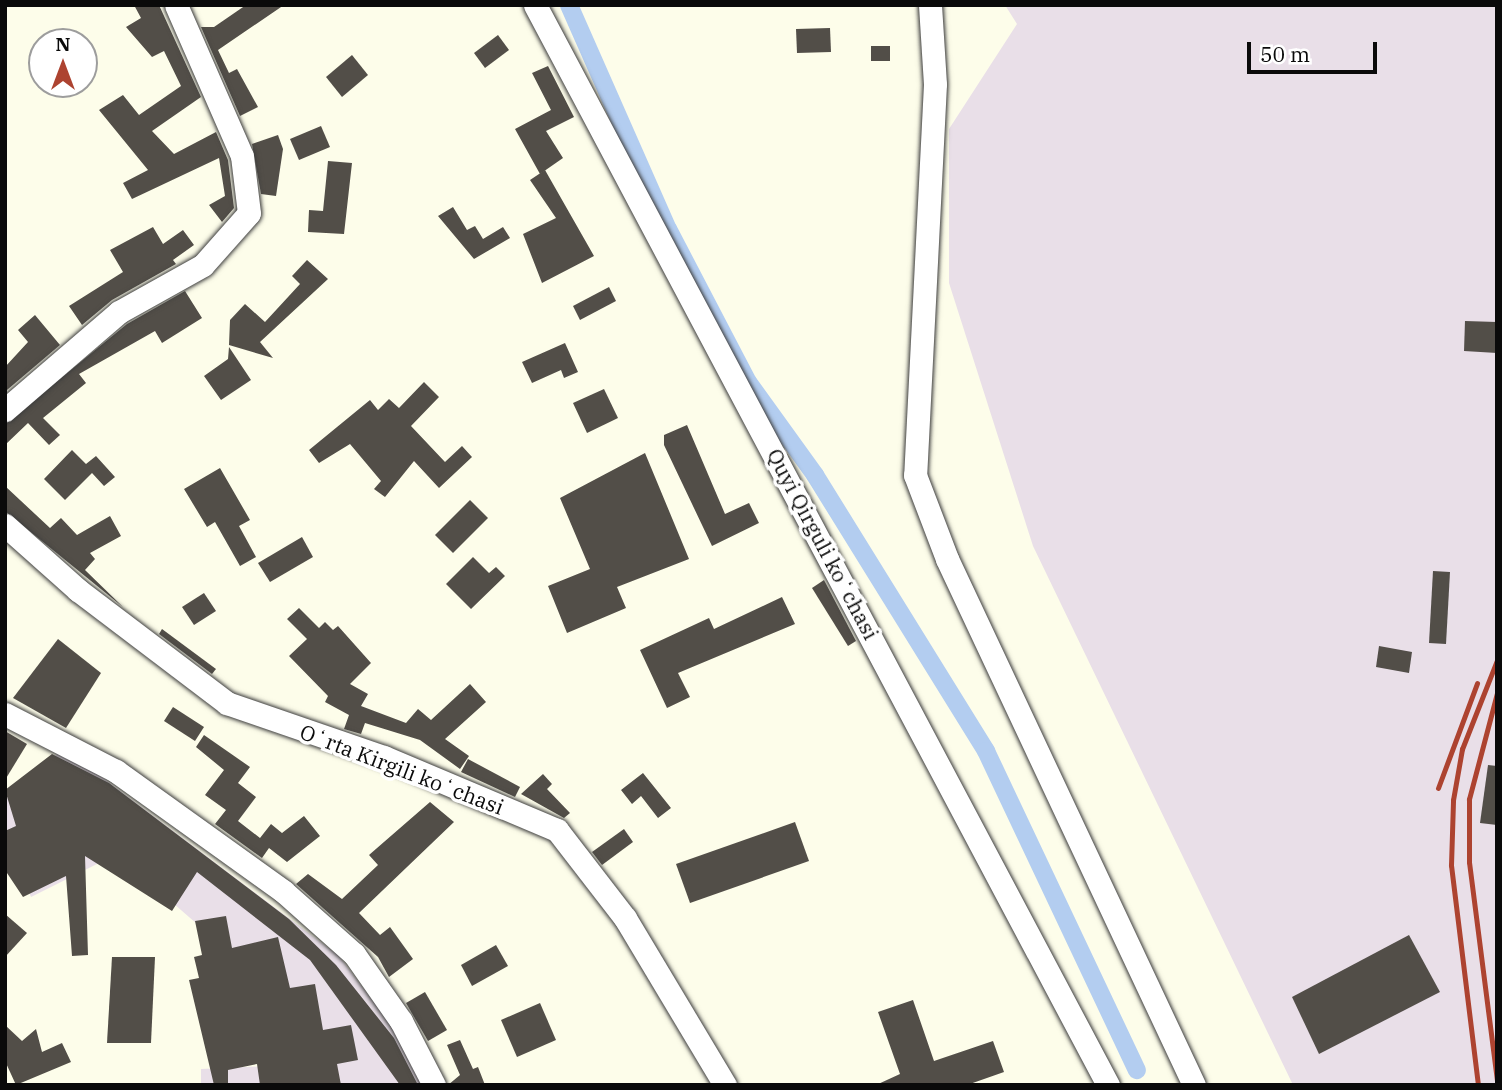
<!DOCTYPE html>
<meta charset="utf-8">
<style>
body{margin:0}
#map{position:relative;width:1502px;height:1090px;overflow:hidden;background:#fdfdea;font-family:"IBM Plex Serif",serif}
div>[style]{position:absolute}
[style*='--x']{left:calc(var(--x)*1px);top:calc(var(--y)*1px);width:calc(var(--w)*1px);rotate:calc(var(--a)*1deg)}
.industrial>*{inset:0;background:#e9dfe8}
.canal>*{height:18px;margin:-9px;padding:0 9px;transform-origin:9px;border-radius:9px;background:#b3cdf0}
.building>*{inset:0;background:#524e48}
.roads{filter:drop-shadow(0 0 2px #3d3d3d) drop-shadow(0 0 2px #3d3d3d)}
.minor>*{height:23px;margin:-11.5px;padding:0 11.5px;transform-origin:11.5px;border-radius:11.5px;background:#fff}
.rail>*{height:5px;margin:-2.5px;padding:0 2.5px;transform-origin:2.5px;border-radius:2.5px;background:#ad4330}
span{translate:-50% -50%;white-space:nowrap;text-align:center;line-height:1.15;-webkit-text-stroke:7px #fff;paint-order:stroke}
.street-label{font-size:21px;color:#0a0a0a}
.frame{position:absolute;inset:0;border:7px solid #0a0a0a;pointer-events:none}
.north{position:absolute;left:28px;top:28px;width:70px;height:70px;box-sizing:border-box;background:#fff;border:2px solid #9d9d9d;border-radius:50%;rotate:0deg;font-size:19px;font-weight:700;line-height:28px;text-align:center;color:#0a0a0a}
.north::after{content:'';display:block;margin:auto;width:24px;height:32px;background:#ad4330;clip-path:polygon(50% 0,100% 100%,50% 72%,0 100%)}
.scale{position:absolute;left:1247px;top:42px;width:130px;height:32px;box-sizing:border-box;border:4px solid #0a0a0a;border-top:0;padding-left:9px;font-size:21px;line-height:24px;white-space:nowrap;color:#0a0a0a;-webkit-text-stroke:5px #fff;paint-order:stroke}
</style>
<div id="map">
<div class="industrial">
<div style="clip-path:polygon(1005px 5px,1497px 5px,1497px 1085px,1293px 1085px,1033px 546px,949px 283px,949px 129px,1017px 24px)"></div>
<div style="clip-path:polygon(62px 747px,339px 956px,397px 1033px,424px 1085px,201px 1085px,201px 1069px,269px 1066px,212px 937px,166px 897px,103px 861px,31px 897px,5px 836px,5px 796px,38px 778px)"></div>
</div>
<div class="canal">
<div style="--x:569;--y:5;--w:245;--a:66.2"></div>
<div style="--x:668;--y:229;--w:173;--a:62.4"></div>
<div style="--x:748;--y:382;--w:115;--a:54.2"></div>
<div style="--x:815;--y:475;--w:325;--a:58.2"></div>
<div style="--x:986;--y:751;--w:353;--a:64.7"></div>
</div>
<div class="building">
<div style="clip-path:polygon(134px 5px,159px 5px,201px 97px,152px 131px,174px 154px,216px 132px,228px 160px,234px 208px,222px 222px,209px 205px,225px 196px,219px 158px,132px 199px,123px 183px,148px 170px,99px 110px,123px 95px,139px 115px,181px 86px,164px 51px,152px 57px,126px 27px,141px 18px)"></div>
<div style="clip-path:polygon(246px 5px,284px 5px,218px 50px,229px 73px,237px 69px,258px 107px,240px 116px,201px 27px,214px 27px)"></div>
<div style="clip-path:polygon(830px 28px,831px 52px,797px 53px,796px 29px)"></div>
<div style="clip-path:polygon(498px 35px,509px 50px,485px 68px,474px 53px)"></div>
<div style="clip-path:polygon(871px 46px,890px 46px,890px 61px,871px 61px)"></div>
<div style="clip-path:polygon(352px 55px,368px 75px,342px 97px,326px 77px)"></div>
<div style="clip-path:polygon(548px 66px,574px 117px,546px 131px,563px 158px,540px 174px,515px 129px,551px 110px,532px 73px)"></div>
<div style="clip-path:polygon(321px 126px,330px 147px,299px 160px,290px 139px)"></div>
<div style="clip-path:polygon(278px 135px,283px 149px,276px 196px,261px 194px,252px 144px)"></div>
<div style="clip-path:polygon(328px 161px,352px 163px,344px 234px,308px 232px,309px 210px,323px 211px)"></div>
<div style="clip-path:polygon(545px 170px,594px 256px,542px 283px,523px 234px,556px 218px,530px 180px)"></div>
<div style="clip-path:polygon(453px 207px,467px 230px,475px 226px,483px 239px,503px 227px,510px 238px,474px 259px,438px 216px)"></div>
<div style="clip-path:polygon(153px 227px,163px 244px,183px 230px,194px 245px,173px 260px,176px 264px,112px 300px,82px 325px,69px 306px,123px 272px,110px 250px)"></div>
<div style="clip-path:polygon(307px 260px,328px 279px,260px 342px,273px 358px,229px 345px,230px 320px,245px 304px,265px 322px,300px 284px,292px 276px)"></div>
<div style="clip-path:polygon(609px 287px,616px 301px,580px 320px,573px 306px)"></div>
<div style="clip-path:polygon(185px 291px,202px 318px,162px 343px,155px 331px,79px 374px,86px 383px,43px 418px,60px 435px,49px 445px,28px 423px,5px 445px,5px 424px,127px 324px)"></div>
<div style="clip-path:polygon(35px 315px,60px 345px,7px 390px,5px 367px,28px 342px,18px 330px)"></div>
<div style="clip-path:polygon(1465px 321px,1497px 322px,1497px 353px,1464px 351px)"></div>
<div style="clip-path:polygon(565px 343px,578px 372px,564px 378px,561px 370px,532px 383px,522px 362px)"></div>
<div style="clip-path:polygon(229px 347px,251px 380px,221px 400px,204px 376px,228px 359px)"></div>
<div style="clip-path:polygon(424px 382px,439px 397px,411px 426px,445px 462px,462px 446px,472px 457px,439px 488px,414px 461px,385px 497px,374px 489px,381px 481px,350px 444px,319px 463px,309px 450px,370px 400px,378px 410px,389px 399px,399px 408px)"></div>
<div style="clip-path:polygon(604px 389px,618px 418px,587px 433px,573px 403px)"></div>
<div style="clip-path:polygon(687px 425px,725px 514px,749px 503px,759px 523px,712px 546px,664px 445px,664px 435px)"></div>
<div style="clip-path:polygon(72px 450px,86px 464px,96px 456px,115px 477px,104px 486px,92px 473px,65px 500px,44px 479px)"></div>
<div style="clip-path:polygon(645px 453px,689px 559px,617px 587px,626px 608px,567px 633px,548px 586px,590px 569px,560px 498px)"></div>
<div style="clip-path:polygon(220px 468px,250px 520px,239px 526px,256px 557px,240px 566px,215px 522px,207px 527px,184px 489px)"></div>
<div style="clip-path:polygon(5px 486px,50px 528px,61px 518px,77px 535px,110px 516px,121px 536px,90px 553px,95px 559px,85px 570px,123px 607px,5px 511px)"></div>
<div style="clip-path:polygon(470px 500px,488px 518px,453px 553px,435px 535px)"></div>
<div style="clip-path:polygon(302px 537px,313px 557px,270px 582px,258px 563px)"></div>
<div style="clip-path:polygon(473px 557px,489px 573px,496px 567px,505px 576px,471px 609px,446px 584px)"></div>
<div style="clip-path:polygon(1433px 571px,1450px 572px,1446px 644px,1429px 643px)"></div>
<div style="clip-path:polygon(824px 580px,856px 641px,848px 646px,812px 588px)"></div>
<div style="clip-path:polygon(204px 593px,216px 611px,194px 625px,182px 607px)"></div>
<div style="clip-path:polygon(782px 597px,795px 624px,678px 673px,690px 697px,667px 708px,640px 650px,709px 618px,714px 629px)"></div>
<div style="clip-path:polygon(299px 608px,319px 628px,325px 622px,333px 630px,338px 626px,371px 663px,350px 684px,368px 694px,361px 706px,406px 723px,418px 709px,431px 720px,470px 684px,486px 702px,445px 739px,469px 756px,460px 769px,420px 740px,365px 723px,361px 734px,344px 729px,349px 715px,325px 702px,328px 696px,289px 656px,307px 639px,287px 619px)"></div>
<div style="clip-path:polygon(162px 629px,216px 669px,212px 674px,159px 634px)"></div>
<div style="clip-path:polygon(58px 639px,101px 673px,66px 728px,13px 698px)"></div>
<div style="clip-path:polygon(1379px 646px,1412px 652px,1409px 673px,1376px 667px)"></div>
<div style="clip-path:polygon(173px 707px,204px 727px,195px 741px,164px 721px)"></div>
<div style="clip-path:polygon(5px 731px,27px 744px,5px 780px)"></div>
<div style="clip-path:polygon(204px 735px,250px 767px,238px 783px,256px 797px,238px 821px,260px 838px,271px 824px,282px 833px,304px 816px,320px 836px,287px 862px,269px 848px,262px 858px,215px 824px,226px 810px,205px 795px,224px 770px,196px 747px)"></div>
<div style="clip-path:polygon(52px 754px,109px 783px,289px 919px,336px 965px,394px 1038px,418px 1085px,400px 1085px,310px 960px,197px 872px,172px 911px,85px 856px,88px 955px,72px 956px,66px 876px,23px 897px,5px 870px,5px 831px,16px 826px,5px 790px)"></div>
<div style="clip-path:polygon(468px 759px,520px 787px,515px 797px,461px 772px)"></div>
<div style="clip-path:polygon(1488px 765px,1497px 766px,1497px 825px,1480px 823px)"></div>
<div style="clip-path:polygon(643px 773px,671px 808px,658px 818px,641px 796px,632px 804px,621px 790px)"></div>
<div style="clip-path:polygon(543px 774px,552px 784px,547px 789px,570px 813px,564px 818px,521px 794px)"></div>
<div style="clip-path:polygon(430px 802px,454px 822px,359px 913px,380px 935px,390px 927px,413px 959px,389px 977px,378px 957px,296px 884px,308px 874px,342px 899px,378px 865px,369px 855px)"></div>
<div style="clip-path:polygon(795px 822px,809px 861px,690px 903px,676px 864px)"></div>
<div style="clip-path:polygon(624px 829px,633px 842px,602px 865px,592px 852px)"></div>
<div style="clip-path:polygon(5px 914px,27px 933px,5px 957px)"></div>
<div style="clip-path:polygon(226px 916px,232px 948px,278px 937px,290px 988px,315px 984px,323px 1030px,351px 1025px,358px 1060px,337px 1064px,341px 1085px,260px 1085px,257px 1064px,228px 1070px,228px 1085px,214px 1085px,189px 980px,199px 978px,194px 957px,202px 955px,195px 921px)"></div>
<div style="clip-path:polygon(1409px 935px,1440px 992px,1319px 1054px,1292px 997px)"></div>
<div style="clip-path:polygon(496px 945px,508px 966px,472px 986px,461px 965px)"></div>
<div style="clip-path:polygon(112px 957px,155px 957px,151px 1043px,107px 1043px)"></div>
<div style="clip-path:polygon(425px 992px,447px 1030px,428px 1041px,406px 1003px)"></div>
<div style="clip-path:polygon(913px 1000px,934px 1061px,993px 1041px,1004px 1072px,967px 1085px,876px 1085px,900px 1074px,878px 1012px)"></div>
<div style="clip-path:polygon(540px 1003px,556px 1040px,517px 1057px,501px 1020px)"></div>
<div style="clip-path:polygon(5px 1025px,22px 1041px,36px 1029px,42px 1052px,62px 1043px,71px 1062px,16px 1085px,5px 1061px)"></div>
<div style="clip-path:polygon(460px 1040px,473px 1069px,478px 1067px,485px 1085px,448px 1085px,460px 1075px,447px 1045px)"></div>
</div>
<div class="roads">
<div class="minor">
<div style="--x:535;--y:5;--w:1223;--a:62.05"></div>
<div style="--x:930;--y:5;--w:79;--a:86.4"></div>
<div style="--x:935;--y:84;--w:392;--a:92.9"></div>
<div style="--x:915;--y:475;--w:90;--a:69.1"></div>
<div style="--x:947;--y:559;--w:581;--a:64.85"></div>
<div style="--x:5;--y:410;--w:150;--a:-40.7"></div>
<div style="--x:119;--y:312;--w:96;--a:-29.2"></div>
<div style="--x:203;--y:265;--w:69;--a:-48.5"></div>
<div style="--x:249;--y:213;--w:57;--a:-97"></div>
<div style="--x:242;--y:156;--w:165;--a:-113.6"></div>
<div style="--x:5;--y:525;--w:98;--a:41.7"></div>
<div style="--x:78;--y:590;--w:187;--a:37.2"></div>
<div style="--x:227;--y:703;--w:166;--a:19"></div>
<div style="--x:384;--y:757;--w:188;--a:22.9"></div>
<div style="--x:557;--y:830;--w:111;--a:52.3"></div>
<div style="--x:625;--y:918;--w:195;--a:59.1"></div>
<div style="--x:5;--y:714;--w:125;--a:27.2"></div>
<div style="--x:116;--y:771;--w:206;--a:35.7"></div>
<div style="--x:283;--y:891;--w:95;--a:41.6"></div>
<div style="--x:354;--y:954;--w:82;--a:55"></div>
<div style="--x:401;--y:1021;--w:72;--a:62.7"></div>
</div>
</div>
<div class="rail">
<div style="--x:1497;--y:693;--w:110;--a:104.8"></div>
<div style="--x:1469;--y:799;--w:63;--a:90"></div>
<div style="--x:1469;--y:862;--w:220;--a:82.7"></div>
<div style="--x:1438;--y:788;--w:112;--a:-69.6"></div>
<div style="--x:1478;--y:1085;--w:222;--a:-97"></div>
<div style="--x:1451;--y:865;--w:65;--a:-88.2"></div>
<div style="--x:1453;--y:800;--w:52;--a:-80"></div>
<div style="--x:1462;--y:749;--w:96;--a:-68.5"></div>
</div>
<div class="street-label">
<span style="left:823px;top:544px;rotate:62deg">Quyi Qirguli koʻchasi</span>
<span style="left:402px;top:769px;rotate:21deg">Oʻrta Kirgili koʻchasi</span>
</div>
<div class="frame"></div>
<div class="north">N</div>
<div class="scale">50 m</div>
</div>
